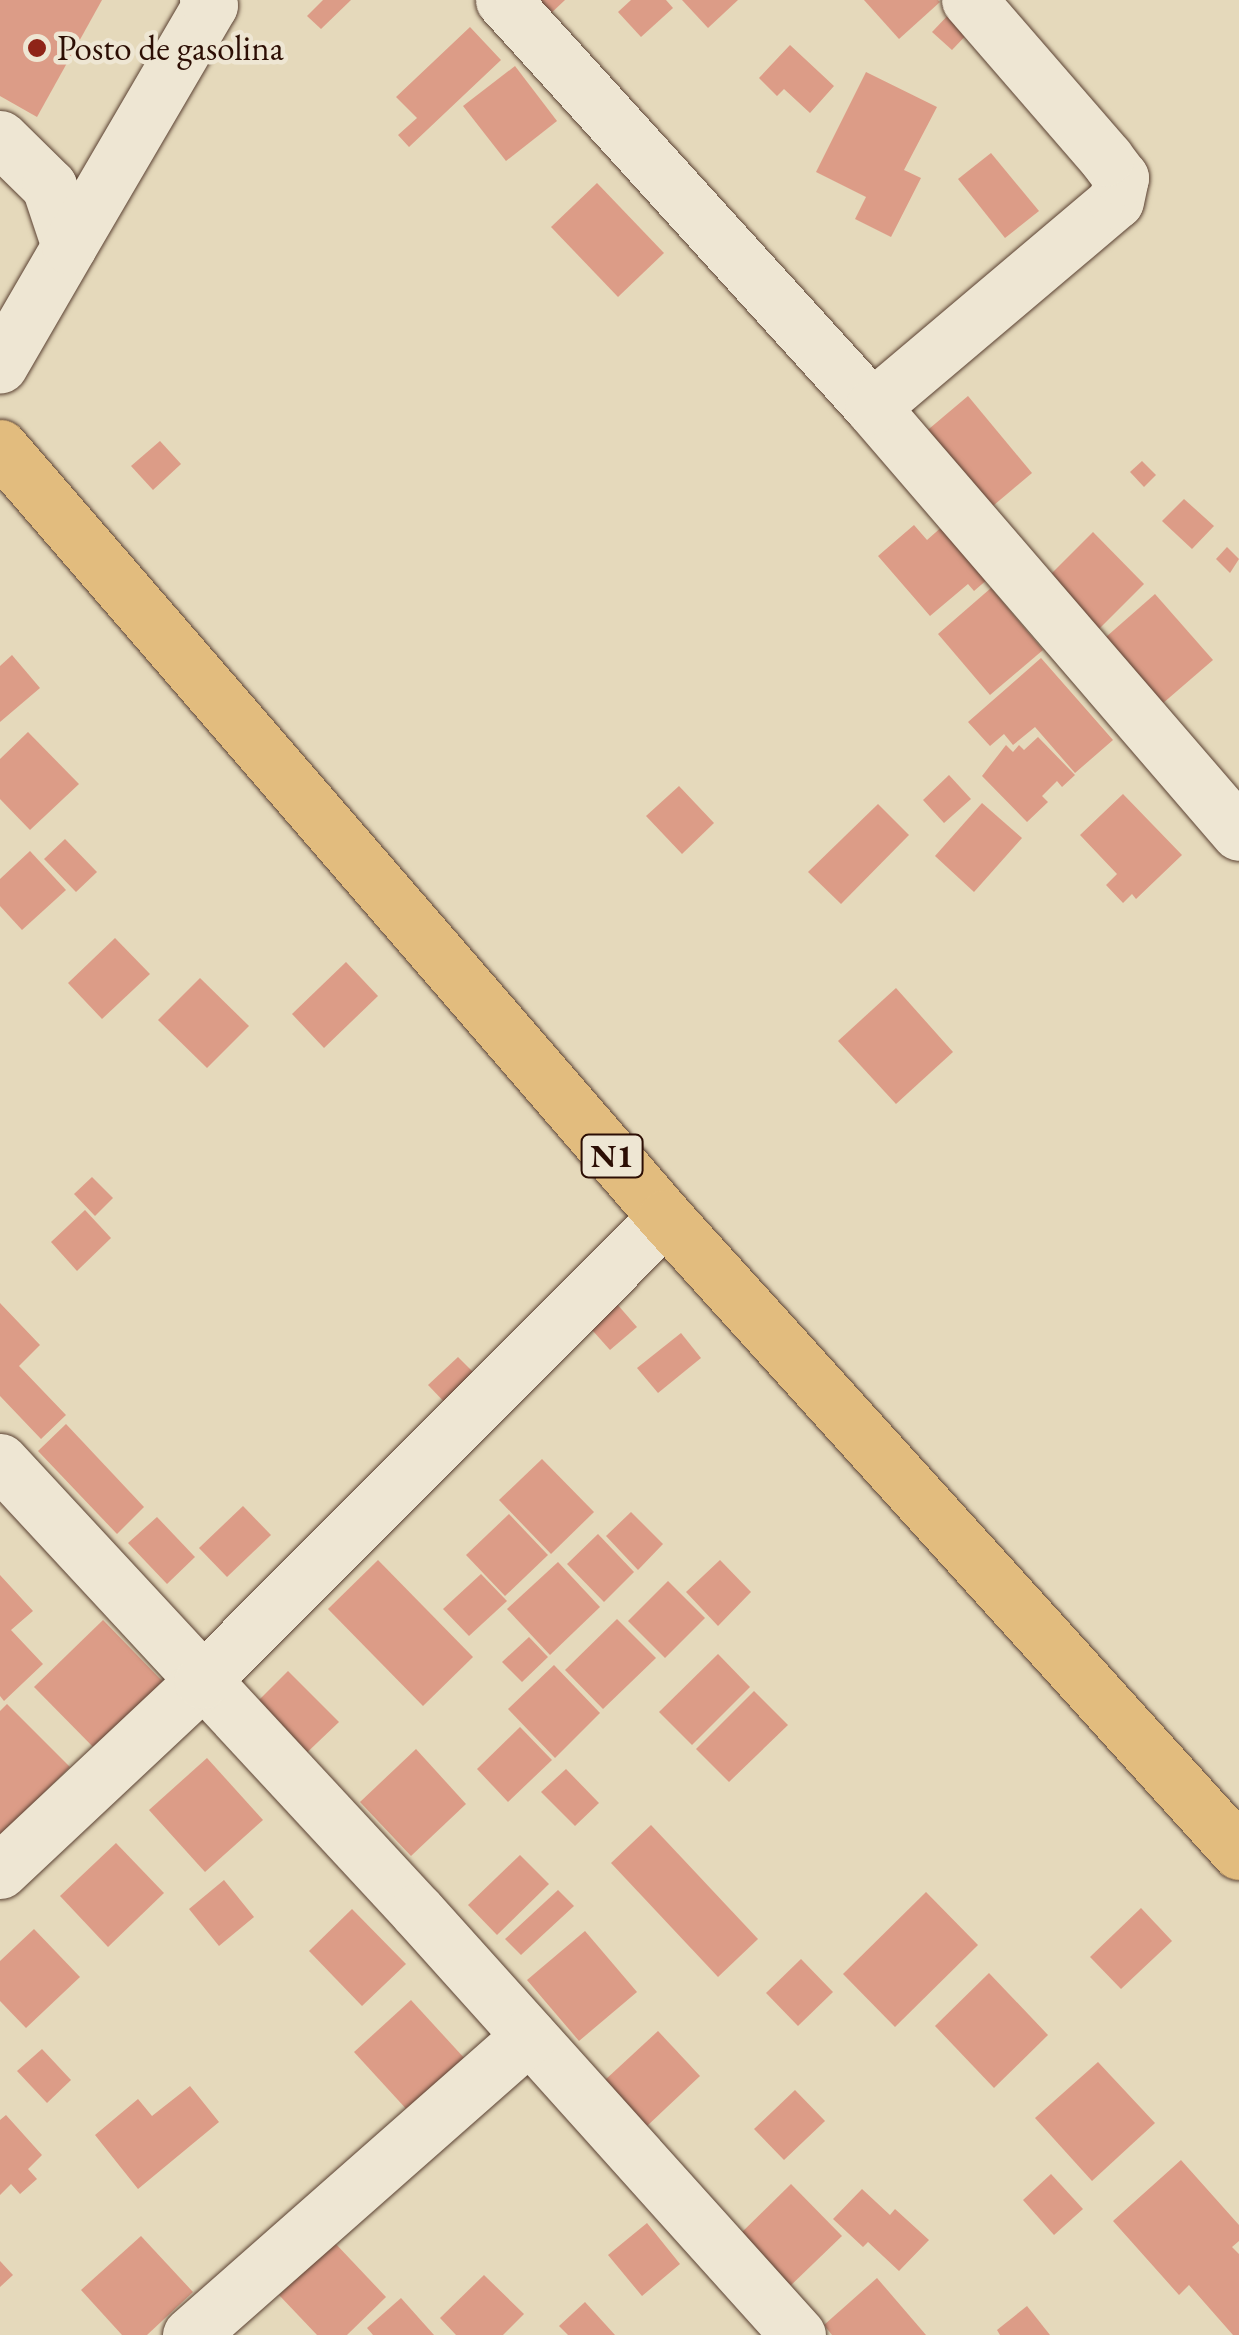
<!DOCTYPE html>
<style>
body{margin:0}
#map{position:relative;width:1239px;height:2335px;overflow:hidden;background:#e5d9bb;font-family:"EB Garamond",serif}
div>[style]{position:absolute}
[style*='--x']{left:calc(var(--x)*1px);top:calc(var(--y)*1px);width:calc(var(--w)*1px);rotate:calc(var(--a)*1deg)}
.building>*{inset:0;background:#dc9c87}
.roads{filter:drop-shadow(0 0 2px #5a4132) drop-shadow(0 0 2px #5a4132)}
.minor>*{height:55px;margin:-27.5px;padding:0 27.5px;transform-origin:27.5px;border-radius:27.5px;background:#eee6d3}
.highway>*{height:55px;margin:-27.5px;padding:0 27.5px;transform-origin:27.5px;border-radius:27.5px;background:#e2bc7e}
.dots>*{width:28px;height:28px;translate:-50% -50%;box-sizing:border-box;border:5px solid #eee6d3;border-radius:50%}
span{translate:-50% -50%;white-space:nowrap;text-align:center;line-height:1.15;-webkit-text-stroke:9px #eee6d3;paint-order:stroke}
.shield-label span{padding:2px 8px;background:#eee6d3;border:2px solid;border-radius:8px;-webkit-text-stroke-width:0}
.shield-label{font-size:32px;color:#2c0e04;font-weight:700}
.poi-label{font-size:35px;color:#2c0e04}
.left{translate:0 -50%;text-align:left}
</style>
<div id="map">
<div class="building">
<div style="clip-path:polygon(0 0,102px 0,37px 117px,0 96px)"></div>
<div style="clip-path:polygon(323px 0,351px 0,321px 29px,307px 16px)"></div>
<div style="clip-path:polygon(533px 0,565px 0,548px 16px)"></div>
<div style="clip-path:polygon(631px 0,666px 0,673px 8px,641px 37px,618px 12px)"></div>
<div style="clip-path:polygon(682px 0,738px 0,708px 28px)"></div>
<div style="clip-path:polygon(864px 0,938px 0,940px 2px,899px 39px)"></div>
<div style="clip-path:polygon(953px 10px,972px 29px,952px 50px,932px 32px)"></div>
<div style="clip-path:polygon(470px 27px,501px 60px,409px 147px,398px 135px,417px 118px,396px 97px)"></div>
<div style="clip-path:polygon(790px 45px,834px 86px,810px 113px,784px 89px,777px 96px,759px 78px)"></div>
<div style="clip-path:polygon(515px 66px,557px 121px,506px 161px,463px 106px)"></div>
<div style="clip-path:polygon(866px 72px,937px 107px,904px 170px,921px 178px,891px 237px,855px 219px,866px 197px,816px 172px)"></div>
<div style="clip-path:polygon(991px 153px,1039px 211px,1005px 238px,958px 179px)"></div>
<div style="clip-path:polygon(597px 183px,664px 253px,618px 297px,551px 227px)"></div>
<div style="clip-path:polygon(968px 396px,1032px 473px,981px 516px,917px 439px)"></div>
<div style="clip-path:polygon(160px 441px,181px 464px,153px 490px,131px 466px)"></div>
<div style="clip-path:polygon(1142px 461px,1156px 475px,1144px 487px,1130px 472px)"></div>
<div style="clip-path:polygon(1184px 499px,1214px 526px,1192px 549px,1162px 521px)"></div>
<div style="clip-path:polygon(914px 525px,927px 540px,944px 525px,989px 578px,974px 591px,968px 584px,930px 616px,878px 556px)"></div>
<div style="clip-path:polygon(1093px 532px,1144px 584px,1095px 633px,1044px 581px)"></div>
<div style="clip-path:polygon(1227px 547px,1239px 559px,1230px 573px,1216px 559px)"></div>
<div style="clip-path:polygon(991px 588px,1043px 650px,990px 695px,938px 634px)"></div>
<div style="clip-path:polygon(1155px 594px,1213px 660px,1155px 710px,1098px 644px)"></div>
<div style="clip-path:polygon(12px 655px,40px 688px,0 722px,0 666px)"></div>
<div style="clip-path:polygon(1041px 658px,1113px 740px,1075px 773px,1035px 727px,1013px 745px,1004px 734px,990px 746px,968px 722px)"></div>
<div style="clip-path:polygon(28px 732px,79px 784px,30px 830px,0 799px,0 759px)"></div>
<div style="clip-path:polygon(1038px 737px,1075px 775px,1062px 787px,1057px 781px,1042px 796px,1048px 802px,1027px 822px,982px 776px,1006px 745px,1013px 752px,1019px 745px,1024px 750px)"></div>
<div style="clip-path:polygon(949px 775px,971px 799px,944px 823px,923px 800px)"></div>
<div style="clip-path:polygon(679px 786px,714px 823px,682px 854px,646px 816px)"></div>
<div style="clip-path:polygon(1123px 794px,1182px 855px,1136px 899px,1132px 894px,1123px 903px,1106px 885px,1117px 874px,1080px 835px)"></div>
<div style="clip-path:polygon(982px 803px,1022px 838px,974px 892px,935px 856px)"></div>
<div style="clip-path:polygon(878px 804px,909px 835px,841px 904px,808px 872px)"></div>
<div style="clip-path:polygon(65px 839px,97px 872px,76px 892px,44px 859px)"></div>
<div style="clip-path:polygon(30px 851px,66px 890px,22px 930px,0 906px,0 879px)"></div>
<div style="clip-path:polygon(115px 938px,150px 974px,102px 1019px,68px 983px)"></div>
<div style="clip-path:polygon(346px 962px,378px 996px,324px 1048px,292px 1014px)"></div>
<div style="clip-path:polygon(200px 978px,249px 1026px,207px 1068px,158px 1020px)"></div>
<div style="clip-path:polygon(896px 988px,953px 1052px,896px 1104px,838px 1041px)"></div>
<div style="clip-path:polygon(92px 1177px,113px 1198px,95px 1216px,74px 1194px)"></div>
<div style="clip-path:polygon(85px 1210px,111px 1238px,77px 1271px,51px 1242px)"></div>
<div style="clip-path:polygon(603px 1288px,637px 1327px,610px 1350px,576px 1312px)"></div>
<div style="clip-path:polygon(0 1303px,40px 1345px,19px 1366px,66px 1415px,41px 1439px,0 1396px)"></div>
<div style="clip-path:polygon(681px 1333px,701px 1358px,658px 1393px,637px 1368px)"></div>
<div style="clip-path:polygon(458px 1357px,480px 1379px,450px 1408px,428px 1385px)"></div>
<div style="clip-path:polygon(66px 1424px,144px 1507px,117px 1534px,38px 1451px)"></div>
<div style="clip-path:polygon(542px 1459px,594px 1512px,551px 1554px,499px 1500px)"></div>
<div style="clip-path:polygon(243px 1506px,271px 1535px,227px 1577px,199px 1548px)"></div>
<div style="clip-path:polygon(631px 1512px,663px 1544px,638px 1570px,606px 1536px)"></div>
<div style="clip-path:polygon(509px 1514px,548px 1555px,505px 1596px,466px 1555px)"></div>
<div style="clip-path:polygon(157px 1517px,195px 1557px,167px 1584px,128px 1543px)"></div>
<div style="clip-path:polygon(598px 1534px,634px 1572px,604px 1602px,567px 1564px)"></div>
<div style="clip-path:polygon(378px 1560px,473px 1657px,423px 1706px,328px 1609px)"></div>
<div style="clip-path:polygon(720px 1560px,751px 1592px,718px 1626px,686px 1592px)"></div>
<div style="clip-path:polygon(558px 1562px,600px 1607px,550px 1655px,507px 1609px)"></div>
<div style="clip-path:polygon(481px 1574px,507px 1601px,469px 1636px,443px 1609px)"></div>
<div style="clip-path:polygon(0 1575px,33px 1611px,11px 1630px,43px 1664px,4px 1701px,0 1696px)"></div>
<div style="clip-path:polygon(668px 1581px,705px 1618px,665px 1658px,628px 1621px)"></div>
<div style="clip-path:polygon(617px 1619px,656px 1658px,603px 1709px,565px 1670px)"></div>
<div style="clip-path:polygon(103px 1620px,167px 1686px,99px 1753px,34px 1687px)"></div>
<div style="clip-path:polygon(529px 1637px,548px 1657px,522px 1682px,502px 1662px)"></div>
<div style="clip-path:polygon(718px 1654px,750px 1687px,692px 1745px,659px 1712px)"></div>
<div style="clip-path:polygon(554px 1665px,600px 1713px,555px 1758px,508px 1709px)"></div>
<div style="clip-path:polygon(288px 1671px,339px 1722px,297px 1762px,247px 1712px)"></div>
<div style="clip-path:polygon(754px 1691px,788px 1725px,729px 1782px,696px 1749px)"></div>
<div style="clip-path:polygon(7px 1704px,70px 1767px,0 1836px,0 1711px)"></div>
<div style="clip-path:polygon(520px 1727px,552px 1760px,508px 1802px,477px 1769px)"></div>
<div style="clip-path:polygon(416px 1749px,466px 1804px,411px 1856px,360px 1802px)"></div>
<div style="clip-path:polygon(207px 1758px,263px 1820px,205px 1872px,149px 1810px)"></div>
<div style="clip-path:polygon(566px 1769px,599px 1803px,575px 1826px,541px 1792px)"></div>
<div style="clip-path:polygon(651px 1825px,758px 1939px,718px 1977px,611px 1863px)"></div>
<div style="clip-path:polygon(116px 1843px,164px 1893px,108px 1947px,60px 1896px)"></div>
<div style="clip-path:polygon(520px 1855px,549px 1884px,497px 1935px,468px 1905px)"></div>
<div style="clip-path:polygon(224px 1880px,254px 1917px,219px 1946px,189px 1909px)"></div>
<div style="clip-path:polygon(558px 1890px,574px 1906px,521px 1955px,505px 1939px)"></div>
<div style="clip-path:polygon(926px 1892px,978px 1945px,895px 2027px,843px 1974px)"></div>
<div style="clip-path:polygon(1141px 1908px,1172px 1941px,1121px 1989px,1090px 1957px)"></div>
<div style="clip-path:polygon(352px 1909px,406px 1964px,362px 2006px,309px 1951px)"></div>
<div style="clip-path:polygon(34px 1929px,80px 1977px,26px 2028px,0 2001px,0 1961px)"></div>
<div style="clip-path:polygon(585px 1931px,637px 1992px,579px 2041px,527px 1980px)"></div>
<div style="clip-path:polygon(801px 1959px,833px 1992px,798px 2026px,766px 1993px)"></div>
<div style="clip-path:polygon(989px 1973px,1048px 2035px,994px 2088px,935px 2026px)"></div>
<div style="clip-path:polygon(411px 2000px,466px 2060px,409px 2112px,354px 2052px)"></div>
<div style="clip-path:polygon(658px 2031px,700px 2076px,647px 2126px,605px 2080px)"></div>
<div style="clip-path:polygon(42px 2049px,71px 2080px,47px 2103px,17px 2071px)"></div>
<div style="clip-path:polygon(1098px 2062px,1155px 2123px,1092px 2181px,1035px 2118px)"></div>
<div style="clip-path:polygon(190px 2086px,219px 2122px,138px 2189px,95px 2135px,138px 2099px,152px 2116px)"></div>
<div style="clip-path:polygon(795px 2090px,825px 2121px,784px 2160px,754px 2129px)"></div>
<div style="clip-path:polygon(6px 2115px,42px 2155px,28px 2169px,37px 2179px,20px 2194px,11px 2184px,0 2195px,0 2120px)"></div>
<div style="clip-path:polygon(1181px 2160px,1239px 2225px,1239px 2241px,1232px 2247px,1239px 2254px,1239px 2335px,1233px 2335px,1189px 2285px,1179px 2295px,1113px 2221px)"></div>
<div style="clip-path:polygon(1051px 2174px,1083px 2209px,1054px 2235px,1023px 2200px)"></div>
<div style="clip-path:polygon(791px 2184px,842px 2236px,786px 2290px,736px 2238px)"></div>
<div style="clip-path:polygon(862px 2189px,890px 2215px,895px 2209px,929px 2240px,899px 2271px,868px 2242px,863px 2247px,833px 2219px)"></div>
<div style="clip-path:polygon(647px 2223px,680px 2264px,642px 2296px,608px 2255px)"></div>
<div style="clip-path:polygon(141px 2236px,193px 2292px,147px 2335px,122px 2335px,81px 2290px)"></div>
<div style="clip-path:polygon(334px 2242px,386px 2297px,347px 2335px,317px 2335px,279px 2295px)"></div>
<div style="clip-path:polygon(0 2261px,13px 2275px,0 2287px)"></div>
<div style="clip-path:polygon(484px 2275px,524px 2314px,503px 2335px,456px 2335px,440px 2318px)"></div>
<div style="clip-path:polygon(877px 2278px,926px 2335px,832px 2335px,824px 2325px)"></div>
<div style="clip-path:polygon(401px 2298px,434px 2335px,373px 2335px,367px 2328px)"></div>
<div style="clip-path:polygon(585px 2302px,615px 2335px,568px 2335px,559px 2326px)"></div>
<div style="clip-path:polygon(1027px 2306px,1050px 2335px,1000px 2335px,997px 2330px)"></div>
</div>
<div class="roads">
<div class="minor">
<div style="--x:503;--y:0;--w:549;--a:47.8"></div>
<div style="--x:872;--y:407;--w:562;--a:49.26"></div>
<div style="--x:0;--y:138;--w:69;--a:44.4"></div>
<div style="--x:49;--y:186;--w:63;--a:71.6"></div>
<div style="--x:69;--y:246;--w:138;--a:120.1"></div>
<div style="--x:69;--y:246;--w:279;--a:-59.7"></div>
<div style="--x:210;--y:5;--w:6;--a:-121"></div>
<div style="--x:872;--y:407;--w:319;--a:-40.2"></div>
<div style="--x:1116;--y:201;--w:24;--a:-78"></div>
<div style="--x:1121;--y:178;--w:25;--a:-127"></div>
<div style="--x:1106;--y:158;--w:209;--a:-130.9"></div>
<div style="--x:0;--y:1461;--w:614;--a:47.18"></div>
<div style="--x:417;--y:1911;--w:570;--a:48.06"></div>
<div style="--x:0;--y:1871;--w:277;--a:-43.2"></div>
<div style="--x:202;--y:1681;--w:655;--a:-45.06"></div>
<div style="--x:190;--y:2335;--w:452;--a:-41.4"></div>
</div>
<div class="highway">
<div style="--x:0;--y:447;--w:1017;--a:49.18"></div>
<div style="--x:665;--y:1217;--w:856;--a:47.89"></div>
</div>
</div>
<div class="dots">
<div style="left:37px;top:48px;background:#8f2418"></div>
</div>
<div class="shield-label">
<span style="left:612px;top:1156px">N1</span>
</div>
<div class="poi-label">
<span class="left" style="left:57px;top:48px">Posto de gasolina</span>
</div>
</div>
